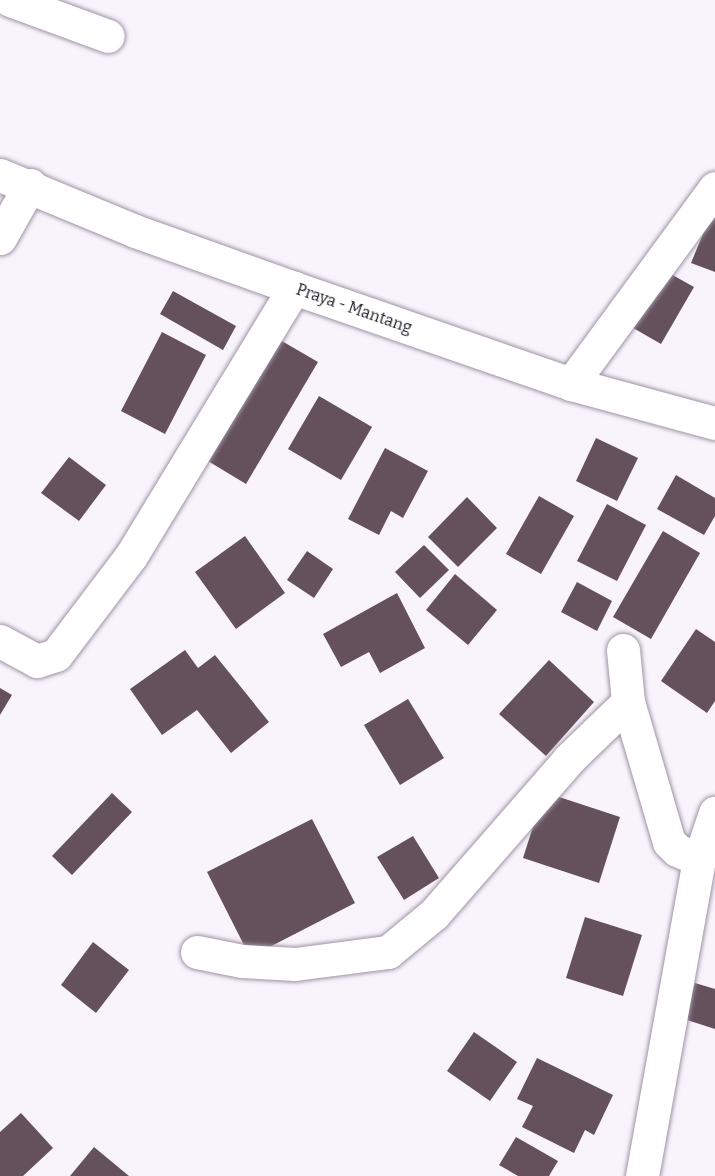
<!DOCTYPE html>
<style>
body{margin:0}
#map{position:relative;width:715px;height:1176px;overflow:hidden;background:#f9f4fc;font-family:Bitter,serif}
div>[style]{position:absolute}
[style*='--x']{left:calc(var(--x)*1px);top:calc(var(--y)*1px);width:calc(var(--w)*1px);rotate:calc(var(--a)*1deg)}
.building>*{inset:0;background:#64515b}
.roads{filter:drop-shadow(0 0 2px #9f93a6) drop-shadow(0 0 2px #9f93a6)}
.minor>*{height:33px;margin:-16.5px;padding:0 16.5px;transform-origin:16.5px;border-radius:16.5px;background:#fff}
.primary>*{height:33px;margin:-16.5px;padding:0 16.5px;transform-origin:16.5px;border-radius:16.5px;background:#fff}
span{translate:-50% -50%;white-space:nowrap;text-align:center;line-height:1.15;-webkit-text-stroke:6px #fff;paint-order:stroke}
.street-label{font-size:16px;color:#1a161d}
</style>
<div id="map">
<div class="building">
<div style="clip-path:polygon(711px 214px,715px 215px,715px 272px,691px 263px)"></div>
<div style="clip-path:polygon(660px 268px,694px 287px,661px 344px,628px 325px)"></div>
<div style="clip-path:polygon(173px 291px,236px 326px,223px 350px,160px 314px)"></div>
<div style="clip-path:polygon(162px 332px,206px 355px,165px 434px,121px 411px)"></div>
<div style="clip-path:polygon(275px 337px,318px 362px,246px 484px,203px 458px)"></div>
<div style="clip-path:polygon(319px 396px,372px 427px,341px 480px,288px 449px)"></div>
<div style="clip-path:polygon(596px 438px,638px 458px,617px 501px,576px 481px)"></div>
<div style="clip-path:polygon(385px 448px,428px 471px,403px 518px,391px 511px,379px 535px,348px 519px)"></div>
<div style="clip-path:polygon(69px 457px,106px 485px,79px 521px,41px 493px)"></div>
<div style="clip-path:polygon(676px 475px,715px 498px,715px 516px,704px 535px,657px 509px)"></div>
<div style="clip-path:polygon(539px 496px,574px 516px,541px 574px,506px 554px)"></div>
<div style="clip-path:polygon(467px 497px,497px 528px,458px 567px,428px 537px)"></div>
<div style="clip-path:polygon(607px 504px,646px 525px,617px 581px,577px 561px)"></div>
<div style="clip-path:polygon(663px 531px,700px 553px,651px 639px,613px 617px)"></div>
<div style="clip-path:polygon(245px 536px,285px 593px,236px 629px,195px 572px)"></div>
<div style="clip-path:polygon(424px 545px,449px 570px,420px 598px,395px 572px)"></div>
<div style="clip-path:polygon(307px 551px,333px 569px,314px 598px,287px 580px)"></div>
<div style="clip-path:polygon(455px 574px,497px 610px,468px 645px,426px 610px)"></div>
<div style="clip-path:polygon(577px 582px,612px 601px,597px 631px,561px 612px)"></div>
<div style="clip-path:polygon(397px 593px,425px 648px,380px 673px,369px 652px,341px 667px,323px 634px)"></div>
<div style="clip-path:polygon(696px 629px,715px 642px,715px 701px,707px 713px,661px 681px)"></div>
<div style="clip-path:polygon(185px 650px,198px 668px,215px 655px,269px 722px,231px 753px,197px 710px,162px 735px,130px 689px)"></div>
<div style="clip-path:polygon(549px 660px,594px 702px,546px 756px,499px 714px)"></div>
<div style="clip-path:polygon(0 688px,12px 695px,0 715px)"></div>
<div style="clip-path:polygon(408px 699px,444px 758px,400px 785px,364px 725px)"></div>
<div style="clip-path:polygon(544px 792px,620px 817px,599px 883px,523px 858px)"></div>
<div style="clip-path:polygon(112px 793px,132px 812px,72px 875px,52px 856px)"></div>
<div style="clip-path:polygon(312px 819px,355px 903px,250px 957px,207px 872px)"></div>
<div style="clip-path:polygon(413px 836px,439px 878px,404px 900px,377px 857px)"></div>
<div style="clip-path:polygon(585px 917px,642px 935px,623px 996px,566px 978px)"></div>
<div style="clip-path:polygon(93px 942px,129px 970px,96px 1013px,61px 985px)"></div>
<div style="clip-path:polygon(695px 983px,715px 989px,715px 1029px,684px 1019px)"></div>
<div style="clip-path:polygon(474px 1032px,517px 1062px,490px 1101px,447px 1071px)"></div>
<div style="clip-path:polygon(537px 1058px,613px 1095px,594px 1135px,585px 1130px,574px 1153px,522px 1127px,533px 1106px,517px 1099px)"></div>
<div style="clip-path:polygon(21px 1113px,53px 1148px,23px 1176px,0 1176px,0 1132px)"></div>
<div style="clip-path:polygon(516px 1137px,558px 1161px,549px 1176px,518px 1176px,499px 1165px)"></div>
<div style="clip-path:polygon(94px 1147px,129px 1176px,70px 1176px)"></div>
</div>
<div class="roads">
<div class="minor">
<div style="--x:10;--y:0;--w:104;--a:20.2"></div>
<div style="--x:0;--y:238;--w:61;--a:-60.5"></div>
<div style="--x:571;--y:384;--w:243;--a:-53.7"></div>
<div style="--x:0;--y:641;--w:42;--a:28.4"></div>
<div style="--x:37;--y:661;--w:20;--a:-18"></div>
<div style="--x:56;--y:655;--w:124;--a:-52.9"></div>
<div style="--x:131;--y:556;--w:314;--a:-58.7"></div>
<div style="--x:623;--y:650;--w:52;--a:84.5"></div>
<div style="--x:628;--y:702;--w:146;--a:73.7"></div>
<div style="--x:669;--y:842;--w:11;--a:45"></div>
<div style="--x:677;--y:850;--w:24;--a:24"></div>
<div style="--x:197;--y:952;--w:46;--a:11.3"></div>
<div style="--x:242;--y:961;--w:53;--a:3.2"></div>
<div style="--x:295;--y:964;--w:94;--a:-7.4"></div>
<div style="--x:388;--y:952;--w:60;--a:-39.6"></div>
<div style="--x:434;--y:914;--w:206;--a:-48.9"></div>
<div style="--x:569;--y:759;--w:82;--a:-44"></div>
<div style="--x:642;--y:1176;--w:321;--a:-79.8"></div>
<div style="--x:699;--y:860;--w:50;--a:-71.2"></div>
</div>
<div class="primary">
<div style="--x:0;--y:175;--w:146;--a:22.5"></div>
<div style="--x:135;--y:231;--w:169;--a:19.7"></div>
<div style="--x:294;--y:288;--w:293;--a:19.1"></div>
<div style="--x:571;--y:384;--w:149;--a:15.2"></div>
</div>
</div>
<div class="street-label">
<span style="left:354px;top:309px;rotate:19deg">Praya - Mantang</span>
</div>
</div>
